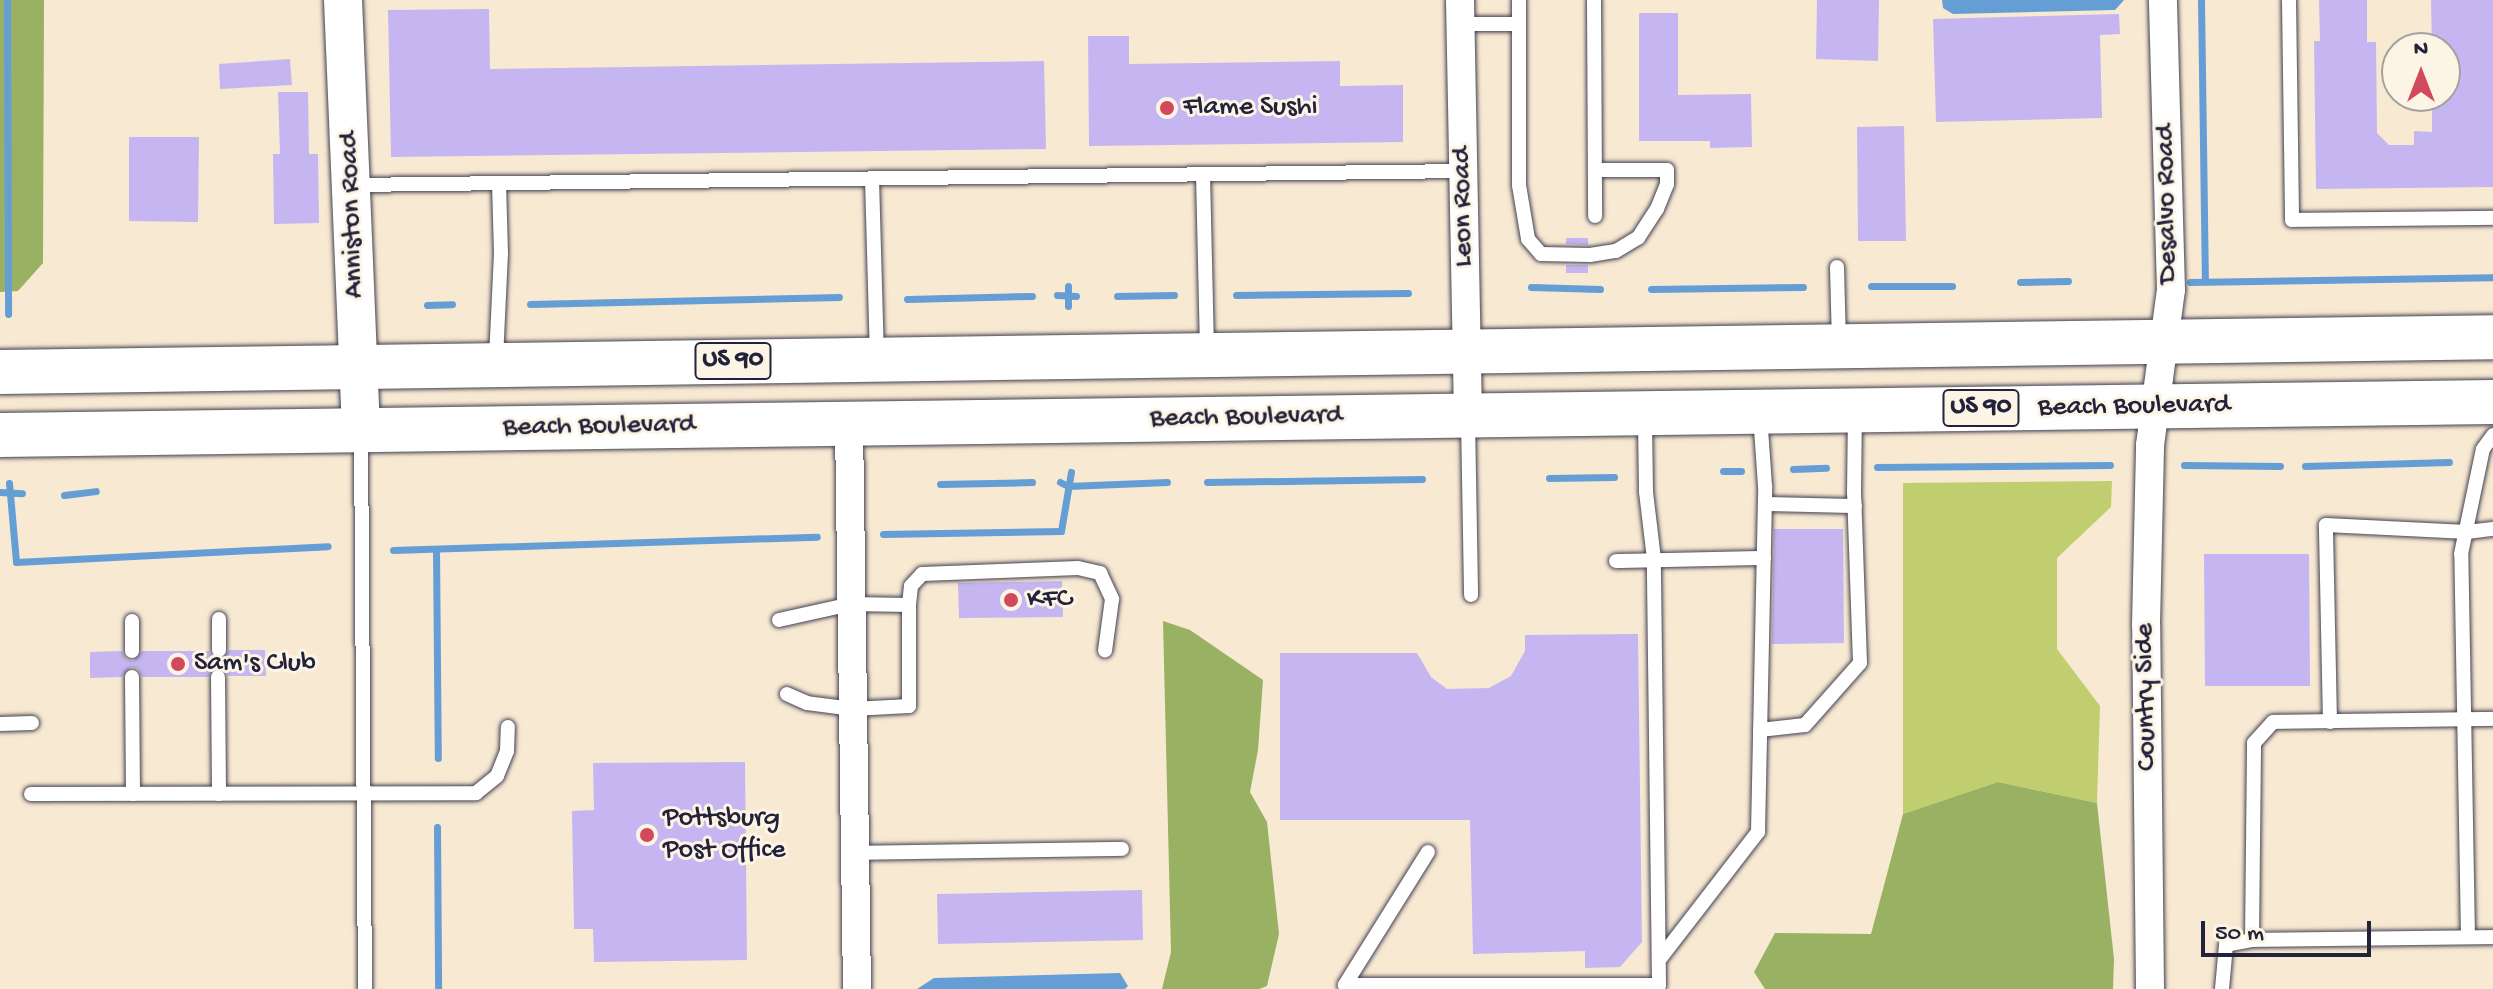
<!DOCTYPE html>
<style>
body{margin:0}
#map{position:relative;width:2493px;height:989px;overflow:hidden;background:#f8e9d2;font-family:"Gochi Hand",sans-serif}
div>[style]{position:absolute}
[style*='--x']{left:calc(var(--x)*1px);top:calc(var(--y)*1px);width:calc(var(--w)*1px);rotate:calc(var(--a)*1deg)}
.green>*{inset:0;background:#c0ce70}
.forest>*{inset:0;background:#98b162}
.water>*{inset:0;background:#659ed4}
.stream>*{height:7px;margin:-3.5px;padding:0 3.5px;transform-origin:3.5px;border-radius:3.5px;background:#659ed4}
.building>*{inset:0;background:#c5b6f2}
.roads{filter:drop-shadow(0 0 2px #424052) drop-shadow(0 0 2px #424052)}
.lane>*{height:14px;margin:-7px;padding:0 7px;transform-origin:7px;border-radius:7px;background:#fff}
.street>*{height:28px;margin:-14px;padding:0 14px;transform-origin:14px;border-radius:14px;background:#fff}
.secondary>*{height:38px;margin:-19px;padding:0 19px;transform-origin:19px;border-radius:19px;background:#fff}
.highway>*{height:44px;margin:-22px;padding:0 22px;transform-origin:22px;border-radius:22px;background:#fff}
.dots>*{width:22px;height:22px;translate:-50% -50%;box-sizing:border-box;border:4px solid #fcf5e5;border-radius:50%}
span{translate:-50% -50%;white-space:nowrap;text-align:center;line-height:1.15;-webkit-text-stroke:6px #fcf5e5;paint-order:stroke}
.shield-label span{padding:2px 6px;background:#fcf5e5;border:2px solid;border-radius:6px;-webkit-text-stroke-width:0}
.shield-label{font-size:26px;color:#22223b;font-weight:700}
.poi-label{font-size:28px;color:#22223b}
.left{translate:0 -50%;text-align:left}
.street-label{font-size:28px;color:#22223b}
.north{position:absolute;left:2381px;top:32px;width:80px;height:80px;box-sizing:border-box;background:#fcf5e5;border:2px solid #a5a1a1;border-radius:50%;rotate:0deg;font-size:22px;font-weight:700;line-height:32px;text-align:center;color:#22223b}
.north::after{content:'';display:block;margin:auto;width:28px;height:36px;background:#d1495b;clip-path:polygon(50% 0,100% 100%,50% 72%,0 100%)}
.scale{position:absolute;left:2201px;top:921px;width:170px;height:36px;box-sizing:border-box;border:4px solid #22223b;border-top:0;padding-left:10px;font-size:24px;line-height:28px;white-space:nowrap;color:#22223b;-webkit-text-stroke:6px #fcf5e5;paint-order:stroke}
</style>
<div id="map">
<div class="green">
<div style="clip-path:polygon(2112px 481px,2111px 507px,2057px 558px,2057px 649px,2100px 706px,2097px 803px,1998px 782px,1903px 814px,1903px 483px)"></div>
</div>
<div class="forest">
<div style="clip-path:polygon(0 0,44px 0,43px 263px,18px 291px,0 292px)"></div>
<div style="clip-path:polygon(1163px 621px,1190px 630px,1263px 680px,1258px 750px,1250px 792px,1267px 822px,1279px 934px,1267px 986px,1259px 989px,1162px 989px,1171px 952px)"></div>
<div style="clip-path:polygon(1998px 782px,2097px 803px,2114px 959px,2113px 989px,1765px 989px,1754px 972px,1775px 933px,1871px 934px,1903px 814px)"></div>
</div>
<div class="water">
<div style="clip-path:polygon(1942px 0,2124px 0,2115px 10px,1953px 14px,1943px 8px)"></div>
<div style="clip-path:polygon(1120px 973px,1128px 986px,1125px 989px,917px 989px,934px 978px)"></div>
</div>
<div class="stream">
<div style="--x:7;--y:0;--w:314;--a:89.8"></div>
<div style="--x:2201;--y:0;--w:280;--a:89.2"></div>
<div style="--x:2020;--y:282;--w:48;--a:-1.2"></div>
<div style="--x:2190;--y:282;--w:303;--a:-0.9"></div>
<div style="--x:1871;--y:286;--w:81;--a:0"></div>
<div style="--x:1531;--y:287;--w:69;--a:1.7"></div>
<div style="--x:1651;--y:289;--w:152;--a:-0.8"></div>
<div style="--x:1057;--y:295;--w:19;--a:3"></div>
<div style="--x:1236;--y:295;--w:172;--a:-0.7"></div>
<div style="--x:1117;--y:296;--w:57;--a:-1"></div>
<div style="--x:907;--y:299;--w:125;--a:-1.4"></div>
<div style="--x:530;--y:304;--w:309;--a:-1.3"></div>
<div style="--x:427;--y:305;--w:25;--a:-2"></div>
<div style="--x:1068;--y:306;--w:20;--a:-90"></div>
<div style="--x:2184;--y:465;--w:96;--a:0.6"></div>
<div style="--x:2305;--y:466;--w:144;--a:-1.6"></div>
<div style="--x:1877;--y:467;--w:233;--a:-0.5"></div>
<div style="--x:1793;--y:469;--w:33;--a:-2"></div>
<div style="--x:1723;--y:471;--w:18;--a:0"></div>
<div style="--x:1549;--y:478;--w:65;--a:-0.9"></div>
<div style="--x:1060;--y:482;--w:9;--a:27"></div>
<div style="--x:1068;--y:486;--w:99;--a:-2.3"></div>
<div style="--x:1207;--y:482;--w:215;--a:-0.8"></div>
<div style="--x:9;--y:483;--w:79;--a:84.9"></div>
<div style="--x:16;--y:562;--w:312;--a:-2.9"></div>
<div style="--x:940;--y:484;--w:92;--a:-1.2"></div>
<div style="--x:0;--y:492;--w:22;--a:3"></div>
<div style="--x:64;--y:495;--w:32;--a:-7"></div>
<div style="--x:883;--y:534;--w:178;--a:-1"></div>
<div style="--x:1061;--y:531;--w:60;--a:-80.4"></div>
<div style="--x:436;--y:549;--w:209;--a:89.5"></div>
<div style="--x:393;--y:550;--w:424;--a:-1.8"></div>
<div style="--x:437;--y:827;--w:162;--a:89.6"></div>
</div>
<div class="building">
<div style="clip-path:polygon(1817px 0,1879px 0,1878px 61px,1816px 59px)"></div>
<div style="clip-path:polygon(2319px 0,2367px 0,2367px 42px,2376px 42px,2377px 133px,2389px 145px,2414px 145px,2414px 131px,2432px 132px,2432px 96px,2445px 96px,2445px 48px,2432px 48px,2431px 0,2493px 0,2493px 187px,2316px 189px,2314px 41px,2320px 41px)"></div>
<div style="clip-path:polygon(489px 9px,490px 69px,1044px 61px,1046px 149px,391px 157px,388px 10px)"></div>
<div style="clip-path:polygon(1639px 13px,1678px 13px,1678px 95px,1751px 94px,1752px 147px,1710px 148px,1710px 141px,1639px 141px)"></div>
<div style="clip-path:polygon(2119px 14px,2120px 34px,2100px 35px,2102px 118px,1936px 122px,1933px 19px)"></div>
<div style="clip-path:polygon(1088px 36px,1129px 36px,1129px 64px,1340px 61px,1340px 86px,1403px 85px,1403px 142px,1089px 146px)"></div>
<div style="clip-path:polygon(290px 59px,292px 85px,220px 89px,219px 64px)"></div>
<div style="clip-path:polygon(278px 92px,308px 92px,309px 154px,318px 154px,319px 223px,274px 224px,273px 154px,280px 154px)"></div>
<div style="clip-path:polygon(1904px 126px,1906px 241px,1858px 241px,1857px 127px)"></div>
<div style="clip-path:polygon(129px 137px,199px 137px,198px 222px,129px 221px)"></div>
<div style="clip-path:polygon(1566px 238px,1588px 238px,1588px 245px,1566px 244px)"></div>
<div style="clip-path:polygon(1566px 265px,1588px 265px,1588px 273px,1566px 273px)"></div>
<div style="clip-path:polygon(1774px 529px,1843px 529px,1844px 643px,1772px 644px)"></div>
<div style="clip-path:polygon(2204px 554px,2309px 554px,2310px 686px,2205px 686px)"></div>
<div style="clip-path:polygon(1062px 581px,1063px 617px,959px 618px,958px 583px)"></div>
<div style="clip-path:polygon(1638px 634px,1642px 942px,1620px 967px,1585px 968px,1585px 951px,1473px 954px,1470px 820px,1280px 820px,1280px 653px,1417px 653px,1431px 677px,1447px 689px,1489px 688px,1511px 676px,1525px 651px,1525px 635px)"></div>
<div style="clip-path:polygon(229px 650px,265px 650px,266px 676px,228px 676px,224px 669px,217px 667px,208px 677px,142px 677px,138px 669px,131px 667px,122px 677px,90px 678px,90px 652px,122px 651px,126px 659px,133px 661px,142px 651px,209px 651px,213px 658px,220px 660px)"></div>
<div style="clip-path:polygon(745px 762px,747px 960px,594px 962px,593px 929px,574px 929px,572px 811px,594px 810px,593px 763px)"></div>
<div style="clip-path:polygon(1142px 890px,1143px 940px,938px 944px,937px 894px)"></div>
</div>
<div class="roads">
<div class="lane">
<div style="--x:1519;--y:0;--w:185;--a:90"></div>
<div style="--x:1519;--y:185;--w:55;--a:80.5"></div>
<div style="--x:1528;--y:239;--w:20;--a:49"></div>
<div style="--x:1541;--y:254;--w:49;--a:1.2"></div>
<div style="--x:1590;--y:255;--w:26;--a:-9"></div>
<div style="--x:1616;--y:251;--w:26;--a:-31"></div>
<div style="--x:1638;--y:238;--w:35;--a:-57"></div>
<div style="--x:1657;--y:209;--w:27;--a:-68"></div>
<div style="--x:1667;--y:184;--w:14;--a:-90"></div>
<div style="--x:1667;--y:170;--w:72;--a:180"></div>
<div style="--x:1594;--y:0;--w:216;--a:89.7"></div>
<div style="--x:2289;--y:0;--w:220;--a:89.2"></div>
<div style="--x:2292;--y:220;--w:201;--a:-0.6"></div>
<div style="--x:1461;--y:24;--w:57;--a:0"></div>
<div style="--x:1203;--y:174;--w:176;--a:88.7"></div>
<div style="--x:872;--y:179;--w:175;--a:88.4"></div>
<div style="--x:352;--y:185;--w:1111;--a:-0.72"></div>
<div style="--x:1837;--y:267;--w:75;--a:88.5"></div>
<div style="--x:496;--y:359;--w:105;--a:-87.3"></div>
<div style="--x:501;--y:254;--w:71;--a:-91.6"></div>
<div style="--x:1468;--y:419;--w:176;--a:89"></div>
<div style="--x:361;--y:434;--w:555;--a:89.59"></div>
<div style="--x:1765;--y:504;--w:90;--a:1.3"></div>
<div style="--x:1616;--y:561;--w:148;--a:-1.2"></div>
<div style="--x:909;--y:605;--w:19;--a:-84"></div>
<div style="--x:911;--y:586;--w:16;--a:-47"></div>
<div style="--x:922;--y:574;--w:156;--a:-2.2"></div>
<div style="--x:1078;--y:568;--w:23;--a:13"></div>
<div style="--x:1100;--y:573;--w:29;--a:65"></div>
<div style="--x:1112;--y:599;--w:52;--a:97.7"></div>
<div style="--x:219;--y:619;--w:31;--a:90"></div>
<div style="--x:779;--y:620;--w:74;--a:-12.5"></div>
<div style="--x:851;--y:604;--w:58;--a:1"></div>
<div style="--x:909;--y:605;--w:101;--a:90"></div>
<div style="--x:909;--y:706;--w:56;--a:176.9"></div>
<div style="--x:853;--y:709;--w:46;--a:-172.6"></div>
<div style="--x:807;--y:703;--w:22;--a:-156"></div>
<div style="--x:132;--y:621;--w:30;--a:90"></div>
<div style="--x:132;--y:677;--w:117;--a:89.5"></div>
<div style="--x:218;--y:677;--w:117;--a:89.5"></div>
<div style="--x:2330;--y:722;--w:197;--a:-91.2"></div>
<div style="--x:2326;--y:525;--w:141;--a:2.8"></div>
<div style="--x:2467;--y:532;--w:26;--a:-7"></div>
<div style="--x:0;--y:724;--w:32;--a:-2"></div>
<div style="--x:1760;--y:730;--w:45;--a:-6.3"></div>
<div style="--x:1805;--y:725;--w:83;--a:-48.4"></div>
<div style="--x:1860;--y:663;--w:171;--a:-92"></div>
<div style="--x:1854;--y:492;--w:78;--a:-89.3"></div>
<div style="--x:31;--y:794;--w:445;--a:-0.1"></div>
<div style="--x:476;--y:793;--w:27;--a:-39"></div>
<div style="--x:497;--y:776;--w:27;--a:-68"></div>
<div style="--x:507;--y:751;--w:24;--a:-88"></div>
<div style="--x:1428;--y:852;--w:157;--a:122"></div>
<div style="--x:1345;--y:985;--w:314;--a:0"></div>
<div style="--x:1659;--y:985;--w:426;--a:-90.7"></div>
<div style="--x:1654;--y:559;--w:67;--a:-96.8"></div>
<div style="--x:1646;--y:492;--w:75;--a:-90.8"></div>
<div style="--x:855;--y:853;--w:267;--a:-0.9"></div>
<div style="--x:2468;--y:937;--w:383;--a:-91"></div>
<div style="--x:2461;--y:554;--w:107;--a:-78.2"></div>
<div style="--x:2483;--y:449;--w:17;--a:-54"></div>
<div style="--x:2252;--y:940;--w:197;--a:-89.4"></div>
<div style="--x:2254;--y:743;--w:28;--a:-48"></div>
<div style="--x:2273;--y:722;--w:220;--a:-0.8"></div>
<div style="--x:1659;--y:960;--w:162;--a:-52.3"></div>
<div style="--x:1758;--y:832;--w:346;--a:-88.8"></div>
<div style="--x:1765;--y:486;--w:71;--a:-94"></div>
<div style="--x:2222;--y:989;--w:44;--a:-84.8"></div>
<div style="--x:2226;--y:945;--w:26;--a:-11"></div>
<div style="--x:2252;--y:940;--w:241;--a:-0.7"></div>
</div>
<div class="street">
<div style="--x:1460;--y:0;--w:415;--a:88.9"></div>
<div style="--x:849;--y:424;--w:565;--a:89.19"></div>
<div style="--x:2150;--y:989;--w:364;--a:-90.6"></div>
<div style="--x:2146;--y:625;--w:180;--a:-88.7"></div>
<div style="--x:2150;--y:445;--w:156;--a:-82.3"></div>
<div style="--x:2171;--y:290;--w:290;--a:-91.6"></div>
</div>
<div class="secondary">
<div style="--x:343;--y:0;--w:430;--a:87.6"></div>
</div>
<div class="highway">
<div style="--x:0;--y:372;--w:2493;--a:-0.8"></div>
<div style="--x:0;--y:435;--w:2493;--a:-0.76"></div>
</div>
</div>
<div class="dots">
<div style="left:1167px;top:108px;background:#d1495b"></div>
<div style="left:1011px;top:600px;background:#d1495b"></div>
<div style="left:178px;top:664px;background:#d1495b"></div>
<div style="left:647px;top:835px;background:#d1495b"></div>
</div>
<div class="shield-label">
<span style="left:733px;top:361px">US 90</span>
<span style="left:1981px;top:408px">US 90</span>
</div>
<div class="poi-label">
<span class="left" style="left:1183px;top:108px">Flame Sushi</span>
<span class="left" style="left:1027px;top:600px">KFC</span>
<span class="left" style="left:194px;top:664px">Sam's Club</span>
<span class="left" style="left:663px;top:835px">Pottsburg<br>Post Office</span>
</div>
<div class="street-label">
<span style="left:2168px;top:204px;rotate:-91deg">Desalvo Road</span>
<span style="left:1464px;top:207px;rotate:-91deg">Leon Road</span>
<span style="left:353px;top:215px;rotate:-92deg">Anniston Road</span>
<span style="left:2134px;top:407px;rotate:-1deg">Beach Boulevard</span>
<span style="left:1246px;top:418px;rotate:-1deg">Beach Boulevard</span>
<span style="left:599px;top:427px;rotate:-1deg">Beach Boulevard</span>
<span style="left:2147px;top:697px;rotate:-91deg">Country Side</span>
</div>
<div class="north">N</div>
<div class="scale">50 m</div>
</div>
